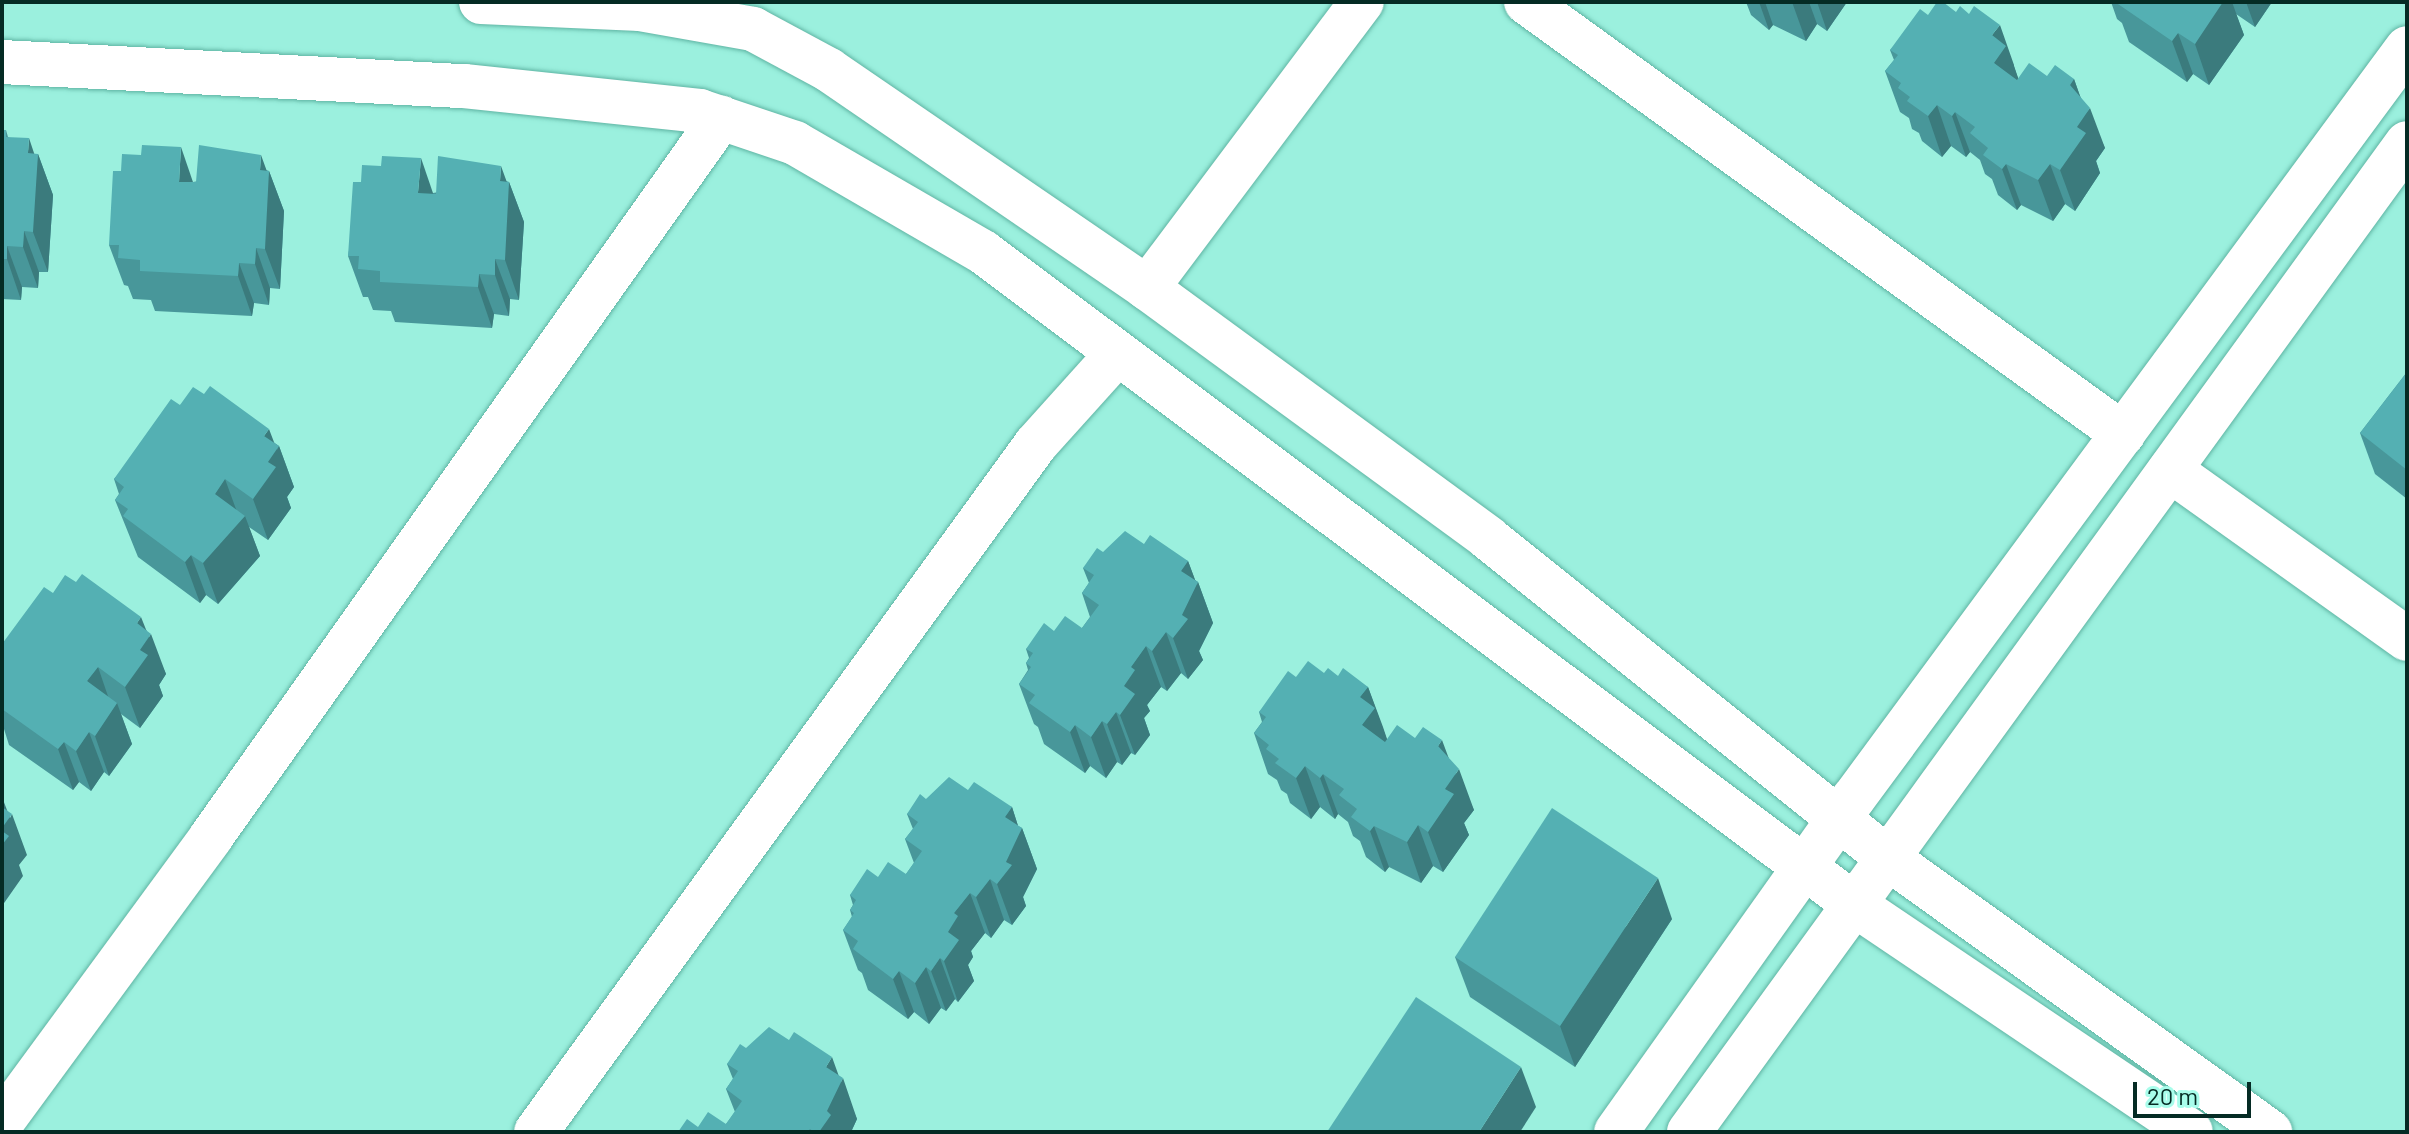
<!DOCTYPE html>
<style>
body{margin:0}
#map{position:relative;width:2409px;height:1134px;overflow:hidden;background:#9bf0de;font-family:Barlow,sans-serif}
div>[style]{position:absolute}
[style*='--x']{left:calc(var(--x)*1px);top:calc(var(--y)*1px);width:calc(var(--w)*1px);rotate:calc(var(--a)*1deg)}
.roads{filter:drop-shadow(0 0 2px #5fb4a3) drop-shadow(0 0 2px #5fb4a3)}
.minor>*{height:44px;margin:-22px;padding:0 22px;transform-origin:22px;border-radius:22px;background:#fff}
.wall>*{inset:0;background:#48979a}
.shaded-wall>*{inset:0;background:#3b7b7d}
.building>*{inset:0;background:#54b0b3}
span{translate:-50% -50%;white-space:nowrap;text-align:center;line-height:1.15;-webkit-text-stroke:8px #a8fdeb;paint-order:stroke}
.frame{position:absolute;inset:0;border:4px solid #052b24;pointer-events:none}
.scale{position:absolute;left:2133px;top:1082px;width:118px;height:36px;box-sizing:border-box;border:4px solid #052b24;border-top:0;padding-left:10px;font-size:24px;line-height:28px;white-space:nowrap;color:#052b24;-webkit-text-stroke:6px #a8fdeb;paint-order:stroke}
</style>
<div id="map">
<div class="roads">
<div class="minor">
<div style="--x:481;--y:2;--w:159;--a:2.5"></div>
<div style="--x:640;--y:9;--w:115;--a:10"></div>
<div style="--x:753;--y:29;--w:86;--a:28.3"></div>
<div style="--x:829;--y:70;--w:386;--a:34.4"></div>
<div style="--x:1147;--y:288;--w:423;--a:36.2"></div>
<div style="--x:1488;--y:538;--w:514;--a:38.68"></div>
<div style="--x:1889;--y:859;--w:469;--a:35.6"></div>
<div style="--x:1526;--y:2;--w:737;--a:35.89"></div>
<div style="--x:2;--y:62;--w:463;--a:3"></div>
<div style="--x:464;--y:86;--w:237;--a:6"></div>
<div style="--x:700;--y:111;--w:100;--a:18.6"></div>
<div style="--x:795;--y:143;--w:217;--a:30.1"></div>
<div style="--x:983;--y:252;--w:1089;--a:36.83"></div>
<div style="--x:1855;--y:905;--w:405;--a:34"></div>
<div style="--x:1147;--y:288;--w:358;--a:-53.1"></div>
<div style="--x:2170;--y:470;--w:291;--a:35.5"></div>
<div style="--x:2;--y:1122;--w:353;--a:-53.7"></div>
<div style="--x:211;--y:837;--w:882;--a:-54.65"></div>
<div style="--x:536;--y:1132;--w:850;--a:-53.99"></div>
<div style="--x:1036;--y:444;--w:121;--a:-48"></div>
<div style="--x:1616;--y:1132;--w:409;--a:-54.6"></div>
<div style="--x:1853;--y:799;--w:933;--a:-53.58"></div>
<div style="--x:1689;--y:1132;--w:1222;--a:-54.02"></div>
</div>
</div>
<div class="wall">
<div style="clip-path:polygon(1746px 2px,1847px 2px,1827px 31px,1817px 24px,1806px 41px,1773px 25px,1769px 30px,1751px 15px)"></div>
<div style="clip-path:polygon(2111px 2px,2272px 2px,2255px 27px,2236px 14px,2244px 35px,2209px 85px,2193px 74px,2187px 82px,2129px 42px,2122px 23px,2117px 19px)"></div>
<div style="clip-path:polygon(1928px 15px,2014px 65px,2014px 66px,2018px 79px,2047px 76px,2074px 79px,2080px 96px,2105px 148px,2096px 161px,2100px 173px,2075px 211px,2065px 204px,2053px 221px,2021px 205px,2017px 210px,1998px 195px,1992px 179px,1985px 174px,1980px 160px,1970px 152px,1966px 157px,1951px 146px,1942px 157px,1922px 141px,1919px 133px,1912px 129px,1909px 118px,1900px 112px,1885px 71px,1894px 60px,1890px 50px)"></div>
<div style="clip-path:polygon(2px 130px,6px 130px,8px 137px,34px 154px,38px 154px,53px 195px,48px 272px,39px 272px,38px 288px,22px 287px,21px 300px,2px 299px)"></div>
<div style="clip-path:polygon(266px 170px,269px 171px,284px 211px,280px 289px,270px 288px,269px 305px,254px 303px,252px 316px,155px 311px,151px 300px,133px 299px,128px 286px,124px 285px,109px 245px,193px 182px)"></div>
<div style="clip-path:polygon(506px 181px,509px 182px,524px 222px,519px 300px,510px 299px,509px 316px,494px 314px,492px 328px,395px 322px,391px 311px,373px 310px,368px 297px,363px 297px,348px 256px,361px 182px,433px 193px)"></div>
<div style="clip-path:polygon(2407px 372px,2407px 499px,2375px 474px,2360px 433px)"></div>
<div style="clip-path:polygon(204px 394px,279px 446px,294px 487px,287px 497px,291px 508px,268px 540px,249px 527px,260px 556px,218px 604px,206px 595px,200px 603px,138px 557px,115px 500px,119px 494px,114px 479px,180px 405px)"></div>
<div style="clip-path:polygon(1144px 544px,1188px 561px,1195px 580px,1198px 582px,1213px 623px,1199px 651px,1203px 660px,1188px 679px,1181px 673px,1167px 691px,1161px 687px,1147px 705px,1150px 711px,1144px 718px,1150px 735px,1135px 755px,1131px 753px,1122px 765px,1117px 762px,1106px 778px,1090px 766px,1085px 773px,1044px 744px,1038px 727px,1034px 724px,1019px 684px,1028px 670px,1026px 663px,1029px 658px,1026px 649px,1054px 631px,1082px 628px,1090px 617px,1082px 593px,1089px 583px,1083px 568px)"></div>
<div style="clip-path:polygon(53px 593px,146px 630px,166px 674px,159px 685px,163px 696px,140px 728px,121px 714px,132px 744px,109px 776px,104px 772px,91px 791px,79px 782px,73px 790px,9px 745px,4px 729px,2px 728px,2px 644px)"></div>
<div style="clip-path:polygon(1324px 673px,1338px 676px,1368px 687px,1387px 740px,1415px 738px,1448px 758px,1474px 810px,1464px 823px,1469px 835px,1443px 872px,1433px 866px,1421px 883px,1389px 867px,1385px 872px,1366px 857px,1360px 841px,1353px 836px,1348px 822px,1338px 814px,1335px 819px,1320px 807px,1311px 819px,1290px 803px,1287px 794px,1281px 790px,1277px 780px,1268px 774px,1254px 733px,1262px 722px,1259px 712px,1296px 677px)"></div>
<div style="clip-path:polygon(968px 790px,1012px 807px,1018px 826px,1022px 828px,1037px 869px,1023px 897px,1026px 906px,1012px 925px,1004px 920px,991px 938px,985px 933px,971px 951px,973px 957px,968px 965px,974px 981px,958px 1002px,955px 999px,946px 1011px,941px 1008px,929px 1024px,914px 1012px,908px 1019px,868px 990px,862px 973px,858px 970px,843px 930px,852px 917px,850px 910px,853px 905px,850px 895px,878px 877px,906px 874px,914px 863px,905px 839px,913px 829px,907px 814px,926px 799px)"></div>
<div style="clip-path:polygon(1672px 919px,1575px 1067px,1470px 997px,1455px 957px)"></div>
<div style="clip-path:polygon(746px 1048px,838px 1076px,857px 1119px,851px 1132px,678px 1132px,698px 1127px,726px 1124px,735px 1112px,726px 1089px,733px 1079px,727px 1064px)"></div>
</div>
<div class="shaded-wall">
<div style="clip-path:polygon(1759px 2px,1765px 2px,1773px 25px,1769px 30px)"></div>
<div style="clip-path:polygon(1792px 2px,1809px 2px,1817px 24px,1806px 41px)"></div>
<div style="clip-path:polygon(1817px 2px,1847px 2px,1827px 31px)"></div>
<div style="clip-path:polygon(2213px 2px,2232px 2px,2244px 35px,2209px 85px,2195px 44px)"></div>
<div style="clip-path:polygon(2246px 2px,2272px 2px,2255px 27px)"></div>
<div style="clip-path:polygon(2000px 25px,2014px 65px,2014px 66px,2021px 86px,1994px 63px,1992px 35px)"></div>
<div style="clip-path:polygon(2178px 33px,2193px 74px,2187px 82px,2172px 41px)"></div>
<div style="clip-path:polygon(2074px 79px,2086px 113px,2090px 108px,2105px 148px,2096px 161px,2100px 173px,2075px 211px,2060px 170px,2077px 127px,2070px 85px)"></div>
<div style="clip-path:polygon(1937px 105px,1951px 146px,1942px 157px,1928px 116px)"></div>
<div style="clip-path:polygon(1955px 112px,1970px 152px,1966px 157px,1952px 116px)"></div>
<div style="clip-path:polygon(29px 138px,37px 162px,38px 154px,53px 195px,48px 272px,33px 232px,28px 153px)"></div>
<div style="clip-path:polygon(181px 147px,195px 188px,179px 182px)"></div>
<div style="clip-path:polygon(261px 155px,269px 177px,269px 171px,284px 211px,280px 289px,265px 249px,260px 170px)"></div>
<div style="clip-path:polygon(421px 158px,435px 199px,418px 193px)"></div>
<div style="clip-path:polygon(2006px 164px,2021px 205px,2017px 210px,2002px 169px)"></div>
<div style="clip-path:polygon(2050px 164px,2065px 204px,2053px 221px,2038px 180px)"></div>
<div style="clip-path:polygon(501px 166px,509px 188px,509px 182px,524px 222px,519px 300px,505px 260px,500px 181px)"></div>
<div style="clip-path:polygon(24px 231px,39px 272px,38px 288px,23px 247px)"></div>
<div style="clip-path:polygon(7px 246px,22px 287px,21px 300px,7px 259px)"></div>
<div style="clip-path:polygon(256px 248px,270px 288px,269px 305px,255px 264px)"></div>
<div style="clip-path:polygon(495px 259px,510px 299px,509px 316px,495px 275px)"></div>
<div style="clip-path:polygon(239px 263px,254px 303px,252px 316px,238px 276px)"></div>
<div style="clip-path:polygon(479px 274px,494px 314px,492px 328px,478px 287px)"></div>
<div style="clip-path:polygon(269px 429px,277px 450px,279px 446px,294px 487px,287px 497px,291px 508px,268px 540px,253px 499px,268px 462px,264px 436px)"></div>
<div style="clip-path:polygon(225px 479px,240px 520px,245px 516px,260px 556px,218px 604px,203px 563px,215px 494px)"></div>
<div style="clip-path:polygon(191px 555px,206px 595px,200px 603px,185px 562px)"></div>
<div style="clip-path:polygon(1188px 561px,1197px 585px,1198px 582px,1213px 623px,1199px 651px,1203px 660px,1188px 679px,1173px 638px,1182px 615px,1181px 571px)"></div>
<div style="clip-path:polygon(141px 617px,149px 637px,151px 634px,166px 674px,159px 685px,163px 696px,140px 728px,125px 687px,140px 650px,137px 623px)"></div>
<div style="clip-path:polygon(1166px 632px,1181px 673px,1167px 691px,1152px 651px)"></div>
<div style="clip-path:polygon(1146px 646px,1161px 687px,1147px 705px,1150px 711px,1144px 718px,1150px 735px,1135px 755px,1120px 715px,1124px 686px,1131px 667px)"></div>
<div style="clip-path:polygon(98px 667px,112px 708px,87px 681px)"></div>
<div style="clip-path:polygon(1368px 687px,1383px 727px,1390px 748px,1362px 725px,1360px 697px)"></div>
<div style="clip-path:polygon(117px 703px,132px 744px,109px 776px,95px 736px)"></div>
<div style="clip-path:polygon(1116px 712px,1131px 753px,1122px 765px,1107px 724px)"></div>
<div style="clip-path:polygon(1102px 721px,1117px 762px,1106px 778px,1091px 737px)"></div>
<div style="clip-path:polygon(1075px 725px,1090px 766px,1085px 773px,1070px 732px)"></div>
<div style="clip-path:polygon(89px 732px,104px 772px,91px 791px,76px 751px)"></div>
<div style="clip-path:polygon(1442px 740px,1455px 775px,1459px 769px,1474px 810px,1464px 823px,1469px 835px,1443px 872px,1428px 832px,1445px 789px,1438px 746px)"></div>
<div style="clip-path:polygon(64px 742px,79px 782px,73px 790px,58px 749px)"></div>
<div style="clip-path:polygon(1305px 766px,1320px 807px,1311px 819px,1296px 778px)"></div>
<div style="clip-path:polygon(1323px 774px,1338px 814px,1335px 819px,1320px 778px)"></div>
<div style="clip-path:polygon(2px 797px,10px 818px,12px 814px,27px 855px,19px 865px,23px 876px,2px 906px)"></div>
<div style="clip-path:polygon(1012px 807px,1020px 832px,1022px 828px,1037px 869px,1023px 897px,1026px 906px,1012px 925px,997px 884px,1006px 862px,1005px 817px)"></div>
<div style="clip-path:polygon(1418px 825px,1433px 866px,1421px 883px,1407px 842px)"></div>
<div style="clip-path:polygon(1374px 826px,1389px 867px,1385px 872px,1370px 831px)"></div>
<div style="clip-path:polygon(1658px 878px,1672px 919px,1575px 1067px,1560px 1026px)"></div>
<div style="clip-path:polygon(990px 879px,1004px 920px,991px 938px,976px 897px)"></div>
<div style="clip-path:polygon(970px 893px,985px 933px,971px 951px,973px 957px,968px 965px,974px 981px,958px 1002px,944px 961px,948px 932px,954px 913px)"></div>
<div style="clip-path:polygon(940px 958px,955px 999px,946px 1011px,931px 971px)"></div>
<div style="clip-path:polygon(926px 967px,941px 1008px,929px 1024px,915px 983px)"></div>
<div style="clip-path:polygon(899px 971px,914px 1012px,908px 1019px,893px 979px)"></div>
<div style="clip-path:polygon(832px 1057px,841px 1082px,843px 1078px,857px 1119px,851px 1132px,819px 1132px,826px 1067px)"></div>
<div style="clip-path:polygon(1521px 1067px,1536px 1107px,1520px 1132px,1479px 1132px)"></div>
</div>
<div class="building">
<div style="clip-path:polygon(1937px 2px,1943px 2px,1956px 12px,1960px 6px,1969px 14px,1974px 6px,2000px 25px,1992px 35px,2006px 46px,1994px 63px,2017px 80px,2029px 63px,2047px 76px,2055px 65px,2074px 79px,2070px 85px,2090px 108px,2077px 127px,2086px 133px,2060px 170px,2050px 164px,2038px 180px,2006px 164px,2002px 169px,1983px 155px,1988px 148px,1970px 133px,1975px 127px,1955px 112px,1952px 116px,1937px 105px,1928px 116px,1907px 101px,1910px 97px,1898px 88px,1901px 83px,1885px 71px,1898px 55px,1890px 50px,1920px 9px,1928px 15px)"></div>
<div style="clip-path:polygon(2115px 2px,2223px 2px,2195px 44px,2178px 33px,2172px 41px)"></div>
<div style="clip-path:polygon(2px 130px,6px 130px,6px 137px,29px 138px,28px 153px,38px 154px,33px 232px,24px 231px,23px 247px,7px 246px,7px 259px,2px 259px)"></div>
<div style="clip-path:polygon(142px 145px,181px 147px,179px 182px,196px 182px,199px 145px,261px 155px,260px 170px,269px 171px,265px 249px,256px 248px,255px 264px,239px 263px,238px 276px,140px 271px,140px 260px,118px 258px,119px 245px,109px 245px,113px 171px,121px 171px,122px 154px,141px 155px)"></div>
<div style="clip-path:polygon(382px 156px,421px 158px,418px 193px,436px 194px,438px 156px,501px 166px,500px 181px,509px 182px,505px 260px,495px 259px,495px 275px,479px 274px,478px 287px,380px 282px,380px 271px,358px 269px,359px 256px,348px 256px,353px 182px,361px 182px,362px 165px,381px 166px)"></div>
<div style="clip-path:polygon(2407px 372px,2407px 470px,2360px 433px)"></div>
<div style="clip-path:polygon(210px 386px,269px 429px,264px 436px,279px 446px,268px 462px,276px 467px,253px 499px,225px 479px,215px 494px,245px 516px,203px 563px,191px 555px,185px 562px,123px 516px,128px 509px,115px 500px,124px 487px,114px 479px,171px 399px,180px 405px,193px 387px,204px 394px)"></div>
<div style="clip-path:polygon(1125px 531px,1144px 544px,1150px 535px,1188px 561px,1181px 571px,1198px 582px,1182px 615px,1188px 619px,1173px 638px,1166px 632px,1152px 651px,1146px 646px,1131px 667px,1135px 670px,1124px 686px,1135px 694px,1120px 715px,1116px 712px,1107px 724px,1102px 721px,1091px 737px,1075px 725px,1070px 732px,1029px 703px,1035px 695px,1019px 684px,1031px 667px,1026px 663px,1033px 653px,1026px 649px,1044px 623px,1054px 631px,1065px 616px,1082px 628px,1099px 605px,1082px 593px,1094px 575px,1083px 568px,1097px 548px,1103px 552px)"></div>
<div style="clip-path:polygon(82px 574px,141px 617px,137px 623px,151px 634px,140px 650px,148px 655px,125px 687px,98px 667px,87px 681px,117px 703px,95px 736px,89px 732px,76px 751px,64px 742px,58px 749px,2px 709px,2px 644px,44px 587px,53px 593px,65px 575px,76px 582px)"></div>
<div style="clip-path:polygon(1308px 661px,1324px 673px,1328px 668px,1338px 676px,1343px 668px,1368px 687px,1360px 697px,1375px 708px,1362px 725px,1385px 742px,1397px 725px,1415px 738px,1423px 727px,1442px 740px,1438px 746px,1459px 769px,1445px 789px,1454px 794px,1428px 832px,1418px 825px,1407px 842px,1374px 826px,1370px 831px,1351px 817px,1357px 809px,1339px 795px,1344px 789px,1323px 774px,1320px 778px,1305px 766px,1296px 778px,1275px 763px,1279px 759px,1266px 749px,1269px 745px,1254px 733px,1266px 717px,1259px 712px,1288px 671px,1296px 677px)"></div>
<div style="clip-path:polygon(949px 777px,968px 790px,974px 782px,1012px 807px,1005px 817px,1022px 828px,1006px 862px,1012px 865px,997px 884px,990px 879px,976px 897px,970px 893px,954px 913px,958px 916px,948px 932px,959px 940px,944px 961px,940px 958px,931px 971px,926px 967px,915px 983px,899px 971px,893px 979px,853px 949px,858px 941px,843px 930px,854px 913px,850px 910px,856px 900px,850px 895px,867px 869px,878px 877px,888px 862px,906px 874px,922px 851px,905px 839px,918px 822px,907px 814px,920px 794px,926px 799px)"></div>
<div style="clip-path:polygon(2px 807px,12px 814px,2px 828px)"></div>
<div style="clip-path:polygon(1552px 808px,1658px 878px,1560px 1026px,1455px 957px)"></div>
<div style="clip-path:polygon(2px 831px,9px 836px,2px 845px)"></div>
<div style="clip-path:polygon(1416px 997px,1521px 1067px,1479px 1132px,1327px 1132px)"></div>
<div style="clip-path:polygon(769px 1027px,789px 1040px,794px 1032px,832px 1057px,826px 1067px,843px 1078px,827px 1111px,831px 1115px,819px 1132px,814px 1132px,810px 1129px,807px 1132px,678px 1132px,687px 1119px,698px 1127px,708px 1112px,726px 1124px,742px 1101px,726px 1089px,738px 1071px,727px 1064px,740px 1044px,746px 1048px)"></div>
</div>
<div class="frame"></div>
<div class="scale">20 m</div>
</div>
